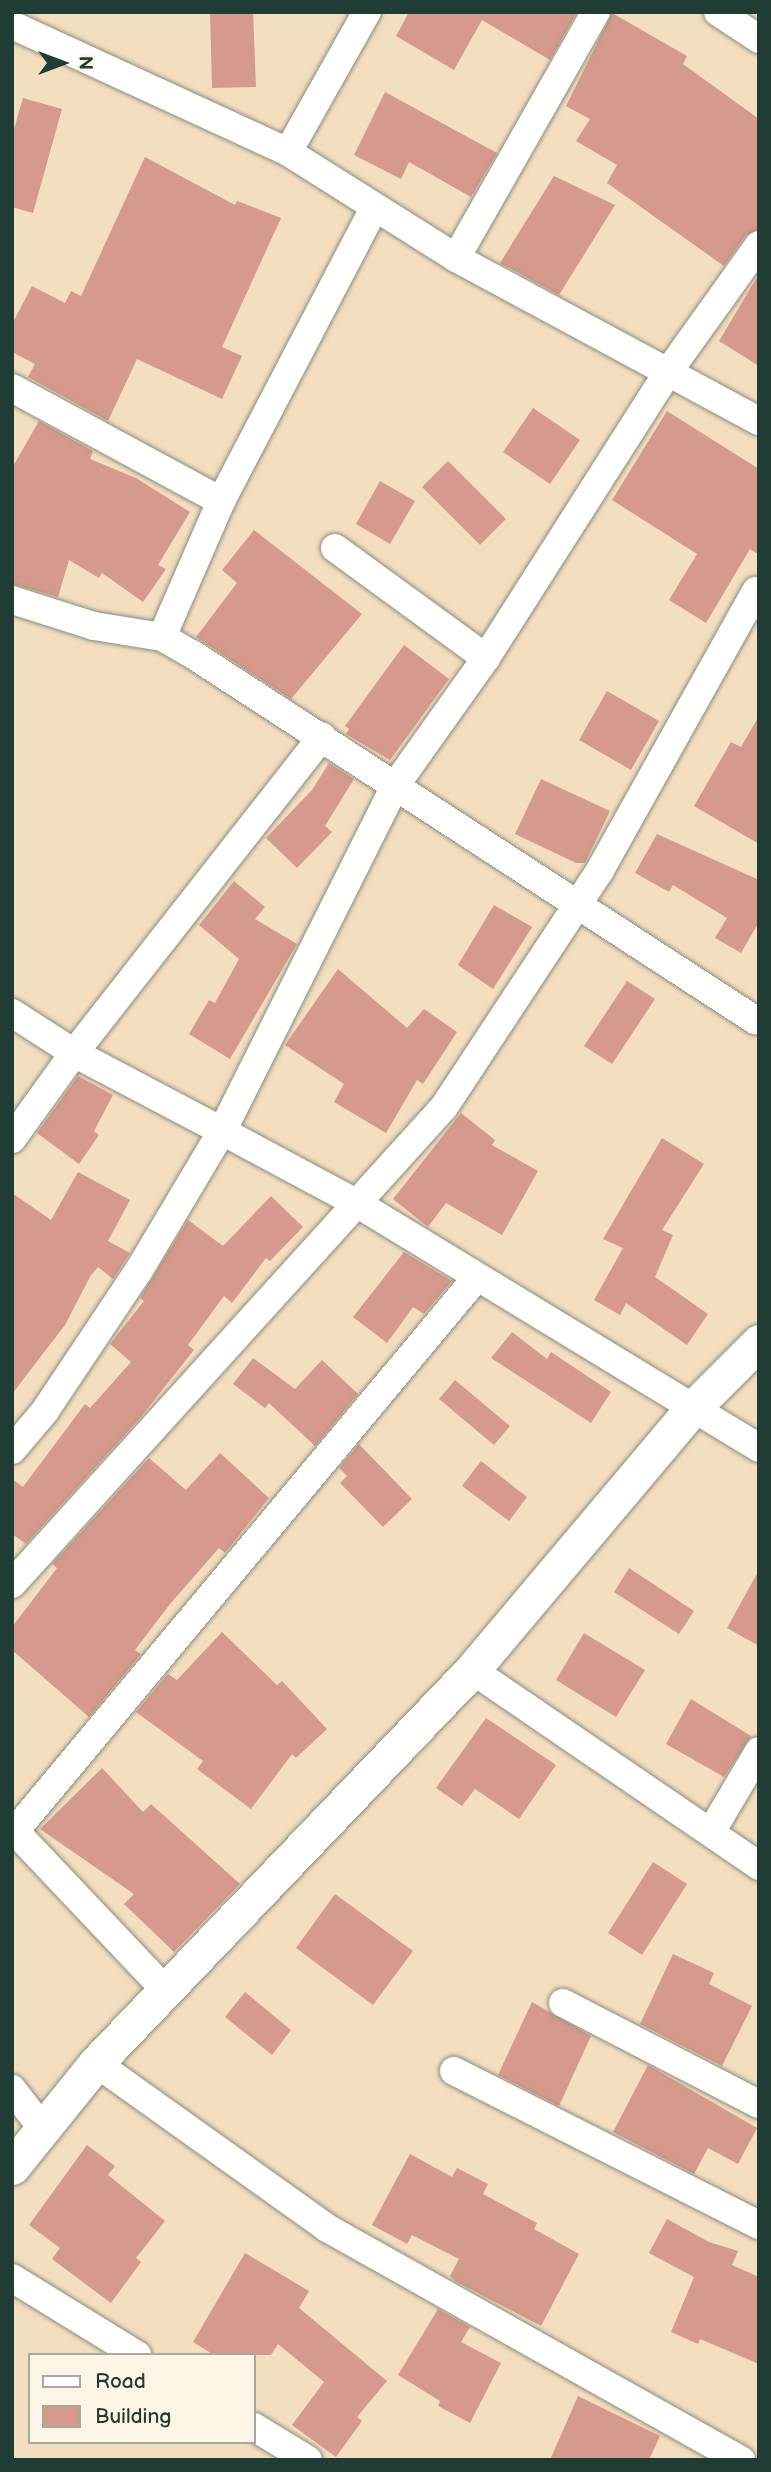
<!DOCTYPE html>
<style>
body{margin:0}
#map{position:relative;width:771px;height:2472px;overflow:hidden;background:#f4dec0;font-family:"Balsamiq Sans",sans-serif}
div>[style]{position:absolute}
[style*='--x']{left:calc(var(--x)*1px);top:calc(var(--y)*1px);width:calc(var(--w)*1px);rotate:calc(var(--a)*1deg)}
.building>*{inset:0;background:#d6998d}
.roads{filter:drop-shadow(0 0 2px #8a8e7a) drop-shadow(0 0 2px #8a8e7a)}
.minor>*{height:28px;margin:-14px;padding:0 14px;transform-origin:14px;border-radius:14px;background:#fff}
.tertiary>*{height:35px;margin:-17.5px;padding:0 17.5px;transform-origin:17.5px;border-radius:17.5px;background:#fff}
span{translate:-50% -50%;white-space:nowrap;text-align:center;line-height:1.15;-webkit-text-stroke:7px #fcf5e5;paint-order:stroke}
.frame{position:absolute;inset:0;border:14px solid #1f3d34;pointer-events:none}
.legend{position:absolute;left:28px;top:2353px;width:228px;height:91px;box-sizing:border-box;background:#fcf5e5;border:2px solid #a4ab9e;margin:0;padding:9px 12px;list-style:none;font-size:21px;color:#1f3d34}
.legend li{display:flex;align-items:center;gap:14px;height:35px}
.legend b{width:35px;border:2px solid #a4ab9e}
.north{position:absolute;left:28px;top:28px;width:70px;height:70px;-webkit-text-stroke:5px #fcf5e5;paint-order:stroke;rotate:90deg;font-size:19px;font-weight:700;line-height:28px;text-align:center;color:#1f3d34}
.north::after{content:'';display:block;margin:auto;width:24px;height:32px;background:#1f3d34;clip-path:polygon(50% 0,100% 100%,50% 72%,0 100%)}
</style>
<div id="map">
<div class="building">
<div style="clip-path:polygon(210px 12px,253px 12px,256px 87px,212px 88px)"></div>
<div style="clip-path:polygon(409px 12px,577px 12px,550px 60px,482px 20px,454px 70px,396px 36px)"></div>
<div style="clip-path:polygon(612px 13px,687px 56px,683px 64px,759px 119px,759px 229px,746px 235px,724px 266px,607px 183px,617px 165px,576px 141px,590px 119px,566px 106px)"></div>
<div style="clip-path:polygon(385px 92px,497px 153px,471px 197px,409px 162px,401px 179px,354px 155px)"></div>
<div style="clip-path:polygon(23px 98px,62px 109px,33px 213px,12px 207px,12px 136px)"></div>
<div style="clip-path:polygon(145px 157px,235px 205px,237px 201px,281px 218px,222px 347px,242px 356px,222px 399px,137px 359px,108px 421px,28px 377px,35px 364px,12px 352px,12px 324px,32px 286px,65px 303px,71px 291px,81px 296px)"></div>
<div style="clip-path:polygon(554px 176px,615px 205px,559px 295px,500px 263px)"></div>
<div style="clip-path:polygon(759px 274px,759px 366px,719px 341px)"></div>
<div style="clip-path:polygon(533px 408px,580px 440px,550px 484px,503px 452px)"></div>
<div style="clip-path:polygon(667px 411px,759px 469px,759px 555px,750px 549px,706px 623px,669px 600px,697px 554px,612px 500px)"></div>
<div style="clip-path:polygon(39px 421px,93px 451px,90px 459px,136px 478px,190px 512px,158px 565px,166px 569px,143px 602px,102px 573px,99px 578px,69px 560px,58px 597px,12px 584px,12px 468px)"></div>
<div style="clip-path:polygon(448px 461px,506px 519px,480px 545px,422px 487px)"></div>
<div style="clip-path:polygon(380px 481px,415px 501px,390px 544px,356px 524px)"></div>
<div style="clip-path:polygon(254px 530px,362px 614px,291px 699px,196px 637px,237px 583px,222px 570px)"></div>
<div style="clip-path:polygon(404px 645px,449px 679px,390px 760px,346px 734px,349px 729px,345px 726px)"></div>
<div style="clip-path:polygon(607px 691px,659px 721px,631px 770px,579px 740px)"></div>
<div style="clip-path:polygon(759px 716px,759px 844px,694px 806px,731px 742px,741px 747px)"></div>
<div style="clip-path:polygon(329px 763px,354px 779px,325px 826px,332px 832px,297px 868px,266px 838px,312px 790px)"></div>
<div style="clip-path:polygon(541px 779px,610px 811px,585px 863px,576px 863px,515px 834px)"></div>
<div style="clip-path:polygon(657px 834px,759px 880px,759px 922px,741px 953px,715px 938px,727px 918px,673px 885px,669px 892px,635px 873px)"></div>
<div style="clip-path:polygon(234px 881px,265px 907px,255px 919px,297px 944px,230px 1059px,189px 1034px,209px 1000px,215px 1003px,239px 959px,199px 925px)"></div>
<div style="clip-path:polygon(494px 905px,532px 927px,493px 989px,458px 965px)"></div>
<div style="clip-path:polygon(338px 969px,407px 1028px,424px 1009px,457px 1032px,423px 1084px,417px 1080px,386px 1133px,334px 1102px,344px 1084px,285px 1045px)"></div>
<div style="clip-path:polygon(627px 981px,655px 999px,612px 1064px,584px 1046px)"></div>
<div style="clip-path:polygon(78px 1076px,113px 1095px,94px 1131px,99px 1135px,79px 1164px,37px 1133px)"></div>
<div style="clip-path:polygon(461px 1113px,495px 1140px,492px 1145px,538px 1171px,502px 1235px,446px 1203px,428px 1227px,393px 1199px)"></div>
<div style="clip-path:polygon(662px 1138px,704px 1164px,662px 1230px,673px 1235px,655px 1277px,708px 1314px,687px 1345px,626px 1303px,620px 1315px,594px 1300px,623px 1248px,603px 1239px)"></div>
<div style="clip-path:polygon(78px 1172px,130px 1200px,108px 1241px,130px 1253px,113px 1279px,98px 1267px,91px 1275px,65px 1325px,12px 1394px,12px 1193px,51px 1220px)"></div>
<div style="clip-path:polygon(271px 1196px,303px 1227px,270px 1261px,266px 1258px,232px 1303px,224px 1296px,188px 1345px,194px 1350px,140px 1418px,26px 1544px,12px 1534px,12px 1479px,23px 1487px,85px 1404px,90px 1408px,131px 1362px,110px 1344px,144px 1301px,140px 1298px,188px 1220px,223px 1246px)"></div>
<div style="clip-path:polygon(404px 1252px,452px 1281px,424px 1314px,413px 1307px,387px 1343px,353px 1317px)"></div>
<div style="clip-path:polygon(512px 1332px,547px 1359px,551px 1352px,611px 1392px,591px 1423px,491px 1358px)"></div>
<div style="clip-path:polygon(253px 1358px,295px 1389px,322px 1360px,358px 1394px,315px 1446px,269px 1403px,265px 1408px,233px 1384px)"></div>
<div style="clip-path:polygon(455px 1380px,510px 1426px,494px 1445px,439px 1399px)"></div>
<div style="clip-path:polygon(359px 1444px,412px 1499px,383px 1527px,340px 1483px,347px 1476px,339px 1468px)"></div>
<div style="clip-path:polygon(220px 1453px,269px 1498px,225px 1553px,219px 1548px,170px 1604px,135px 1650px,141px 1654px,89px 1717px,12px 1650px,12px 1627px,57px 1568px,52px 1564px,149px 1458px,186px 1490px)"></div>
<div style="clip-path:polygon(481px 1461px,527px 1497px,509px 1521px,462px 1486px)"></div>
<div style="clip-path:polygon(629px 1568px,694px 1611px,679px 1634px,614px 1592px)"></div>
<div style="clip-path:polygon(759px 1570px,759px 1646px,727px 1628px)"></div>
<div style="clip-path:polygon(222px 1632px,277px 1685px,282px 1681px,327px 1729px,296px 1758px,292px 1754px,251px 1809px,197px 1769px,203px 1761px,136px 1712px,168px 1674px,177px 1680px)"></div>
<div style="clip-path:polygon(584px 1633px,645px 1670px,616px 1717px,556px 1680px)"></div>
<div style="clip-path:polygon(691px 1699px,751px 1736px,724px 1777px,666px 1744px)"></div>
<div style="clip-path:polygon(486px 1718px,556px 1765px,519px 1819px,475px 1789px,462px 1806px,436px 1788px)"></div>
<div style="clip-path:polygon(102px 1768px,143px 1812px,151px 1804px,240px 1884px,174px 1952px,124px 1904px,134px 1894px,40px 1829px)"></div>
<div style="clip-path:polygon(653px 1862px,687px 1884px,642px 1955px,608px 1933px)"></div>
<div style="clip-path:polygon(335px 1894px,413px 1951px,373px 2005px,296px 1948px)"></div>
<div style="clip-path:polygon(673px 1954px,714px 1973px,709px 1984px,752px 2006px,722px 2066px,640px 2024px)"></div>
<div style="clip-path:polygon(245px 1992px,291px 2030px,272px 2055px,225px 2017px)"></div>
<div style="clip-path:polygon(532px 2002px,591px 2036px,559px 2106px,498px 2075px)"></div>
<div style="clip-path:polygon(648px 2065px,757px 2128px,738px 2164px,708px 2148px,694px 2174px,613px 2132px)"></div>
<div style="clip-path:polygon(87px 2145px,115px 2166px,108px 2175px,165px 2221px,136px 2258px,141px 2262px,111px 2303px,52px 2259px,60px 2248px,29px 2225px)"></div>
<div style="clip-path:polygon(410px 2154px,452px 2177px,457px 2168px,488px 2184px,483px 2194px,537px 2223px,534px 2229px,579px 2254px,541px 2326px,455px 2281px,450px 2276px,459px 2259px,412px 2235px,407px 2244px,372px 2225px)"></div>
<div style="clip-path:polygon(667px 2219px,709px 2242px,738px 2251px,732px 2265px,759px 2277px,759px 2364px,700px 2339px,698px 2344px,671px 2332px,694px 2277px,649px 2253px)"></div>
<div style="clip-path:polygon(245px 2253px,309px 2291px,299px 2308px,387px 2381px,357px 2417px,362px 2421px,336px 2457px,292px 2425px,324px 2382px,278px 2344px,271px 2355px,214px 2355px,193px 2342px)"></div>
<div style="clip-path:polygon(438px 2309px,470px 2327px,461px 2342px,501px 2363px,470px 2423px,438px 2406px,440px 2401px,398px 2375px)"></div>
<div style="clip-path:polygon(578px 2396px,660px 2436px,649px 2460px,550px 2460px)"></div>
</div>
<div class="roads">
<div class="minor">
<div style="--x:718;--y:12;--w:49;--a:33.4"></div>
<div style="--x:12;--y:25;--w:304;--a:24.7"></div>
<div style="--x:288;--y:152;--w:199;--a:32.2"></div>
<div style="--x:456;--y:258;--w:344;--a:28.3"></div>
<div style="--x:288;--y:152;--w:161;--a:-60.6"></div>
<div style="--x:759;--y:245;--w:156;--a:125.6"></div>
<div style="--x:668;--y:372;--w:339;--a:122.5"></div>
<div style="--x:486;--y:658;--w:157;--a:125.4"></div>
<div style="--x:395;--y:786;--w:386;--a:116.6"></div>
<div style="--x:222;--y:1131;--w:154;--a:28.2"></div>
<div style="--x:358;--y:1204;--w:469;--a:31.3"></div>
<div style="--x:456;--y:258;--w:283;--a:-60.4"></div>
<div style="--x:12;--y:388;--w:238;--a:28.4"></div>
<div style="--x:335;--y:548;--w:187;--a:36.1"></div>
<div style="--x:12;--y:600;--w:86;--a:17.6"></div>
<div style="--x:94;--y:626;--w:69;--a:9.2"></div>
<div style="--x:162;--y:637;--w:34;--a:30"></div>
<div style="--x:192;--y:654;--w:672;--a:33.03"></div>
<div style="--x:162;--y:637;--w:148;--a:-66.5"></div>
<div style="--x:221;--y:501;--w:331;--a:-62.4"></div>
<div style="--x:12;--y:1013;--w:74;--a:32.8"></div>
<div style="--x:74;--y:1053;--w:167;--a:27.8"></div>
<div style="--x:222;--y:1131;--w:162;--a:120.8"></div>
<div style="--x:139;--y:1270;--w:169;--a:123.7"></div>
<div style="--x:45;--y:1411;--w:51;--a:130.2"></div>
<div style="--x:12;--y:1139;--w:106;--a:-54.2"></div>
<div style="--x:74;--y:1053;--w:402;--a:-51.9"></div>
<div style="--x:12;--y:1584;--w:644;--a:-47.83"></div>
<div style="--x:444;--y:1107;--w:282;--a:-56.6"></div>
<div style="--x:599;--y:872;--w:322;--a:-60.8"></div>
<div style="--x:472;--y:1670;--w:348;--a:34.3"></div>
<div style="--x:12;--y:1828;--w:226;--a:46.6"></div>
<div style="--x:15;--y:1831;--w:721;--a:-50.17"></div>
<div style="--x:711;--y:1832;--w:94;--a:-59.3"></div>
<div style="--x:563;--y:2003;--w:220;--a:27.3"></div>
<div style="--x:96;--y:2063;--w:284;--a:35.5"></div>
<div style="--x:327;--y:2228;--w:475;--a:29.3"></div>
<div style="--x:454;--y:2071;--w:342;--a:26.8"></div>
<div style="--x:12;--y:2089;--w:49;--a:52.4"></div>
<div style="--x:12;--y:2278;--w:147;--a:31.6"></div>
<div style="--x:254;--y:2427;--w:63;--a:31.4"></div>
</div>
<div class="tertiary">
<div style="--x:12;--y:2167;--w:134;--a:-51.1"></div>
<div style="--x:96;--y:2063;--w:544;--a:-46.27"></div>
<div style="--x:472;--y:1670;--w:343;--a:-49.9"></div>
<div style="--x:693;--y:1408;--w:93;--a:-45"></div>
</div>
</div>
<div class="frame"></div>
<ul class="legend">
<li><b style="height:9px;background:#fff"></b>Road</li>
<li><b style="height:19px;background:#d6998d"></b>Building</li>
</ul>
<div class="north">N</div>
</div>
